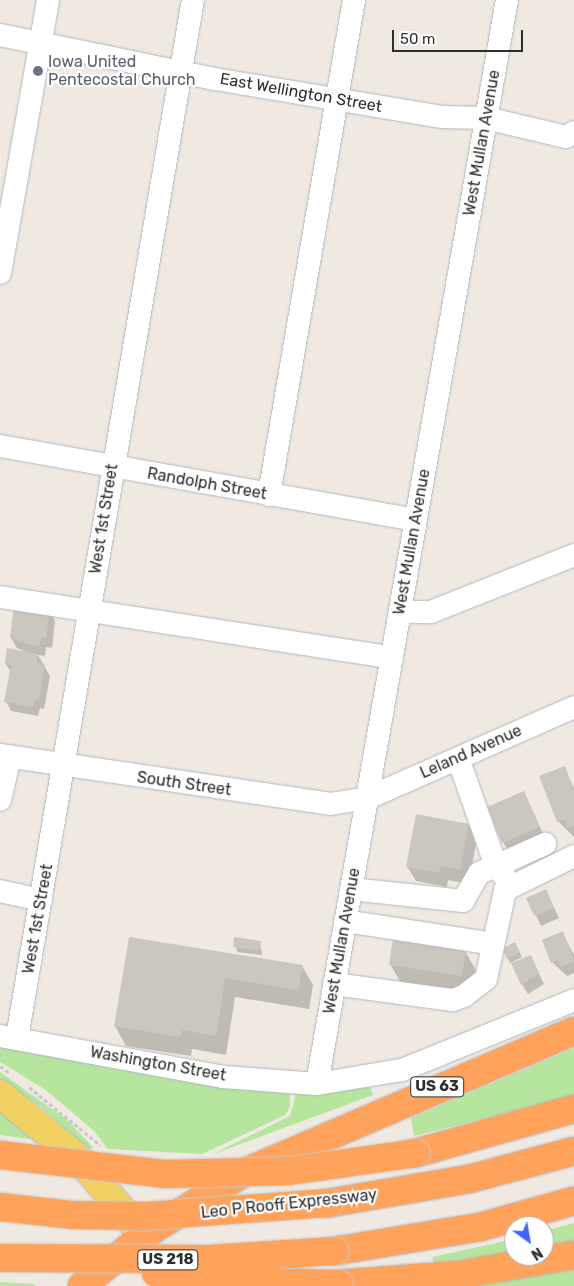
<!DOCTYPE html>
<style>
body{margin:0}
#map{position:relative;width:574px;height:1286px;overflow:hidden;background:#efe9e1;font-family:Rubik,sans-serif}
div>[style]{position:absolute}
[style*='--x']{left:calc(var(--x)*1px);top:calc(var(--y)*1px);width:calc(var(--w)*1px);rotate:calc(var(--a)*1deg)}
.green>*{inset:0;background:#b6e59e}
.shadow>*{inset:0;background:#0003}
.building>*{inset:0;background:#cbc7bf}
.path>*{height:3px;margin-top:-1.5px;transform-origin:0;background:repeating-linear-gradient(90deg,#c9c9c9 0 4px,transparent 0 6.5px)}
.roads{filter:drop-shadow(0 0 1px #b4b7c1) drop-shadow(0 0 1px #b4b7c1)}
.minor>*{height:22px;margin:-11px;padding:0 11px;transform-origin:11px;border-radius:11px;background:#fff}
.major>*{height:28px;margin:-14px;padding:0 14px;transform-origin:14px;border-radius:14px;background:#f2d163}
.highway>*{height:28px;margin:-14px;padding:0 14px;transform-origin:14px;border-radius:14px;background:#ffa35c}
.bridges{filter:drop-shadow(0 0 1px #c9c9c9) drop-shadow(0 0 1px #c9c9c9)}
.highway-bridge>*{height:28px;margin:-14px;padding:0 14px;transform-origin:14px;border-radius:14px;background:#ffa35c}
.dots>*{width:14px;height:14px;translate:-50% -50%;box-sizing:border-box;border:2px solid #fff;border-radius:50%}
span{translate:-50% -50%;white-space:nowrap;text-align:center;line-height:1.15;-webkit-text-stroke:4.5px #fff;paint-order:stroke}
.shield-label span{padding:1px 4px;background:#fff;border:1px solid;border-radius:4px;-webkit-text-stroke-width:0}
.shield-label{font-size:15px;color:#2e2e2e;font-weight:700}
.worship-label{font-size:16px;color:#5b616d}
.left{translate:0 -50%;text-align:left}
.street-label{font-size:16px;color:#2e2e2e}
.north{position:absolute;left:504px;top:1216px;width:50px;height:50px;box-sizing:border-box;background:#fff;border:1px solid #ababab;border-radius:50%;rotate:148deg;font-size:14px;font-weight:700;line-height:20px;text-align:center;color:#2e2e2e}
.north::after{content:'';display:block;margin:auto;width:18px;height:22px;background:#4264fb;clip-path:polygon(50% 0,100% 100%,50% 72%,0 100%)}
.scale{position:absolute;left:392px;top:30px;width:131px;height:22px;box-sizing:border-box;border:2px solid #2e2e2e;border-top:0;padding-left:6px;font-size:15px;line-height:18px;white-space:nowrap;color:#2e2e2e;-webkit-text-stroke:4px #fff;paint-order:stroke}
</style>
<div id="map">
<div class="green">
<div style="clip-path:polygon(0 1046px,216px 1086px,290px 1094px,290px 1107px,285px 1115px,202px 1154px,108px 1149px,94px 1131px,46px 1090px,0 1062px)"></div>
<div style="clip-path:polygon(574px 1048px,574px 1096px,414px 1136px,411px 1118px)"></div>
<div style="clip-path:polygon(0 1072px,66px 1119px,94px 1148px,87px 1148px,41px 1107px,0 1081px)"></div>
<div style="clip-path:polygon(370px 1087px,373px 1095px,211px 1155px,290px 1116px,296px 1094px)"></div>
<div style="clip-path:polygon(0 1106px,44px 1141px,0 1135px)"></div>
<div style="clip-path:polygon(574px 1223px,574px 1241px,544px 1247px,544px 1231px)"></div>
<div style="clip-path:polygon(514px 1239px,514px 1253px,434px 1263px,432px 1257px)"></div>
<div style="clip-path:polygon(574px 1265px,574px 1286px,441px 1286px)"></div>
<div style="clip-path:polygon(0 1282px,33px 1284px,35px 1286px,0 1286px)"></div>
</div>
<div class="shadow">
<div style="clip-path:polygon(50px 611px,55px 621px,52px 648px,46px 647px,45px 656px,38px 655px,50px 676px,44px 709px,40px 708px,38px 716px,11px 711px,6px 701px,11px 672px,6px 664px,32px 654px,17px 648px,11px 638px)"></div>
<div style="clip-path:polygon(564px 768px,574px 788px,574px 837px,558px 821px)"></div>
<div style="clip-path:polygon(524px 793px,547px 842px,512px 857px,503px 842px)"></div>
<div style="clip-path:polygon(468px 825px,477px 840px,468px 884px,448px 880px,447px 887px,416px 881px,407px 866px)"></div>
<div style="clip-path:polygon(546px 891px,559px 918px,541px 926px,528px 899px)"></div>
<div style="clip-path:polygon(562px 933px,574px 955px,574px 973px,567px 976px,552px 962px)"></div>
<div style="clip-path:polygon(130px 939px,302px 966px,313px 985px,309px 1009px,235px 997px,226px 1055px,192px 1049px,191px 1056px,126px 1046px,115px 1026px)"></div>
<div style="clip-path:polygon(235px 939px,260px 942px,262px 955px,237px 952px)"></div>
<div style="clip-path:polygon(515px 944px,522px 957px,510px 963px,504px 950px)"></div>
<div style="clip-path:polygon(465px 951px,480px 977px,476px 1002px,405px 990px,390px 964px)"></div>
<div style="clip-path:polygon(530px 956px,544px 984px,528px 994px,522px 984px)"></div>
</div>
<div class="building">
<div style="clip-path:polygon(14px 604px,50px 610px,46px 638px,41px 638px,39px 647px,10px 638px)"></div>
<div style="clip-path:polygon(7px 648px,38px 654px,37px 663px,45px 664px,39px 700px,35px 699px,33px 707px,4px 702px,11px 665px,5px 664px)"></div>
<div style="clip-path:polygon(565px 766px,574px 790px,574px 826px,567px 828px,564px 819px,557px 822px,539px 776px)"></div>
<div style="clip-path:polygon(524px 791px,540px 827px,502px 843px,487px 807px)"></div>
<div style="clip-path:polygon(416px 814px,469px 824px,460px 870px,440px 866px,439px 873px,406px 867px)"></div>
<div style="clip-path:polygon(546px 889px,554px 908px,534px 916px,526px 898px)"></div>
<div style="clip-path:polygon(563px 931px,574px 961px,560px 967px,557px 960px,551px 963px,542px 940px)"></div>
<div style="clip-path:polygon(129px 937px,303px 965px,298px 990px,225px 978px,216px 1036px,182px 1030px,181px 1037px,114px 1026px)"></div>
<div style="clip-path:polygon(234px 937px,261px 941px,259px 951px,233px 947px)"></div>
<div style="clip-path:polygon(393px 938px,466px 950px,462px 976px,389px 965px)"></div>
<div style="clip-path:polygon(515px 942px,520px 952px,507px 959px,502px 949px)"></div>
<div style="clip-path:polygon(531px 955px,539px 973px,521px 985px,511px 963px)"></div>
</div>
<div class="path">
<div style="--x:0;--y:1066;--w:12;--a:35"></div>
<div style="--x:29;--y:1087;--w:92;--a:39.2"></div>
</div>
<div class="roads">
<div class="minor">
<div style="--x:0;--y:35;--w:219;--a:11.6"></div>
<div style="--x:215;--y:79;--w:231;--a:9.5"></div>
<div style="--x:443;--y:117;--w:43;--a:1.3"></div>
<div style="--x:486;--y:118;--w:82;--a:13.4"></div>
<div style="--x:566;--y:137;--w:9;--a:-32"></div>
<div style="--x:0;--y:273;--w:277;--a:-80"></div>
<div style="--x:0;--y:446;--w:422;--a:10.1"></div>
<div style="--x:269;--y:495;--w:502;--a:-80.26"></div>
<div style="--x:0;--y:597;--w:397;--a:8.8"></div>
<div style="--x:400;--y:612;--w:31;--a:0"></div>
<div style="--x:431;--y:612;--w:154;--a:-21.7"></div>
<div style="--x:0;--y:755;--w:334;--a:8.4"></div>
<div style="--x:330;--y:804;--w:38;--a:-9"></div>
<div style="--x:368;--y:798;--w:225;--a:-23.8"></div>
<div style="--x:0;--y:800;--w:44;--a:-76.9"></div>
<div style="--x:505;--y:877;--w:14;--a:-129"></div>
<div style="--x:496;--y:866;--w:54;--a:-24.2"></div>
<div style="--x:351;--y:889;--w:113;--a:6.1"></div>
<div style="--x:463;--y:901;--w:32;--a:-60"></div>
<div style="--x:479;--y:873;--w:18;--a:-22"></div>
<div style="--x:496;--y:866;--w:114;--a:-109.4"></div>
<div style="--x:0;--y:891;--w:42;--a:12.4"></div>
<div style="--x:345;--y:921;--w:150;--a:8.8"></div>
<div style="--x:334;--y:984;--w:120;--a:7.7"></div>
<div style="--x:453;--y:1000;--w:12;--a:-20"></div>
<div style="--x:464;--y:996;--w:28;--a:-38"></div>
<div style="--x:486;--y:979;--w:91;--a:-77.9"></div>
<div style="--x:505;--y:890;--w:77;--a:-26.2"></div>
<div style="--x:0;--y:1036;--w:228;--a:10.4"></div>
<div style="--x:224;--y:1077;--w:93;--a:4.3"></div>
<div style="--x:317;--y:1084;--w:86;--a:-9.4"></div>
<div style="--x:402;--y:1070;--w:186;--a:-22.1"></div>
<div style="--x:17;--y:1038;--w:1053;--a:-80.38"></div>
<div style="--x:317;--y:1084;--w:1101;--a:-80.06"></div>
</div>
<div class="major">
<div style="--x:0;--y:1094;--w:101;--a:39.4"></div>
<div style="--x:78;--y:1158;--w:94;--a:49.7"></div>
</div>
<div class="highway">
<div style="--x:416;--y:1153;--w:164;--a:-15.6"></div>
<div style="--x:329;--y:1203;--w:142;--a:-9.7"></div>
<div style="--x:469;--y:1179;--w:109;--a:-14.9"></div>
<div style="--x:335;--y:1251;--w:147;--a:-9.4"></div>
<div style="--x:480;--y:1227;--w:98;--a:-15.5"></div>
<div style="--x:339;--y:1284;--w:119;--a:-4.3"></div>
<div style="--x:458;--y:1275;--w:118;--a:-9.8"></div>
<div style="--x:82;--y:1286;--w:79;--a:-39.3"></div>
<div style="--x:143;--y:1236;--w:118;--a:-32.2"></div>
<div style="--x:243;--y:1173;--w:360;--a:-23.2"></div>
</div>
</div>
<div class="bridges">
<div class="highway-bridge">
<div style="--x:0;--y:1155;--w:165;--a:6.6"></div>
<div style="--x:164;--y:1174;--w:126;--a:-1.4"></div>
<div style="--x:290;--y:1171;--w:127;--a:-8.1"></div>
<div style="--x:0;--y:1207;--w:72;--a:6.3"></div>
<div style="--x:72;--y:1215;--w:75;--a:0.8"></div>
<div style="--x:147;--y:1216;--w:182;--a:-4.1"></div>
<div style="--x:0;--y:1258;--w:208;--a:0.3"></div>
<div style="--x:208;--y:1259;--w:127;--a:-3.6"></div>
<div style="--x:156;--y:1273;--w:54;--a:8.6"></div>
<div style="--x:209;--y:1281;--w:130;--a:1.3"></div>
</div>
</div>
<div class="dots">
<div style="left:38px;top:71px;background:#6b7280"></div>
</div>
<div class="shield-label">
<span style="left:437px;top:1087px">US 63</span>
<span style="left:168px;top:1260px">US 218</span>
</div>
<div class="worship-label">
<span class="left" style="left:48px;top:71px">Iowa United<br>Pentecostal Church</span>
</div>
<div class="street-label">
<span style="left:301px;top:93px;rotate:10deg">East Wellington Street</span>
<span style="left:482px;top:143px;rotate:-80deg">West Mullan Avenue</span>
<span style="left:207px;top:484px;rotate:10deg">Randolph Street</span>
<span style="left:104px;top:519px;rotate:-81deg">West 1st Street</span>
<span style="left:412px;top:542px;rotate:-80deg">West Mullan Avenue</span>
<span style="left:471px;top:752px;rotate:-24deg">Leland Avenue</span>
<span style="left:184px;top:784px;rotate:8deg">South Street</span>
<span style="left:38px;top:919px;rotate:-80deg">West 1st Street</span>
<span style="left:342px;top:941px;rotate:-80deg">West Mullan Avenue</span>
<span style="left:158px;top:1064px;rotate:10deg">Washington Street</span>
<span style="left:289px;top:1204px;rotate:-6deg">Leo P Rooff Expressway</span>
</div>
<div class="north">N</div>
<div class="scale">50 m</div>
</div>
